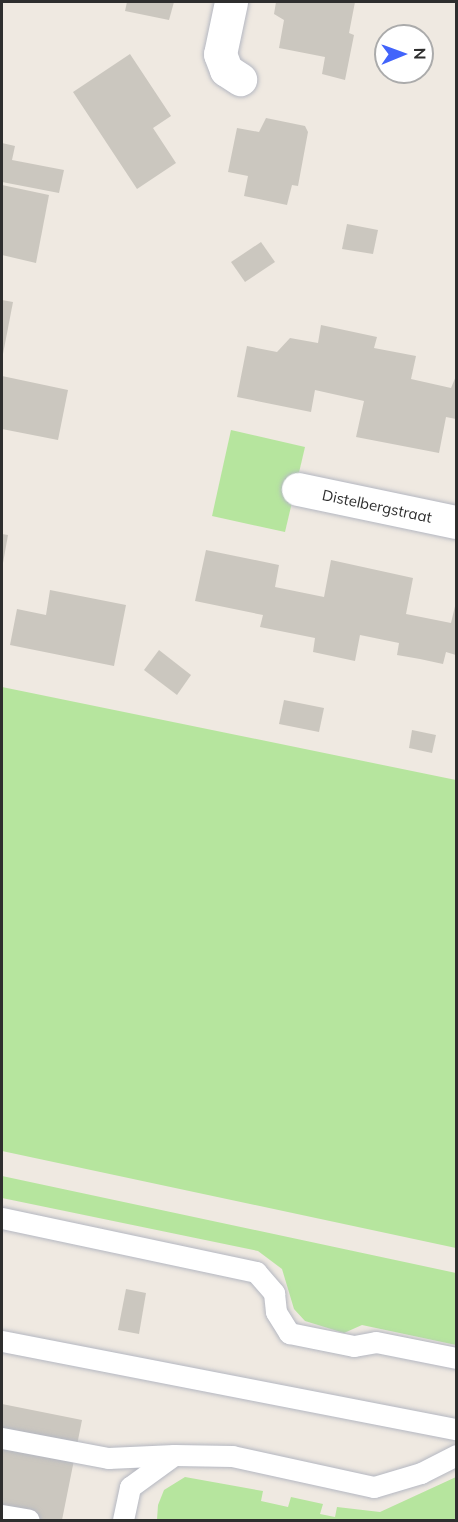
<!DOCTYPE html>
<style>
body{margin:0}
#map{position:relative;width:458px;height:1522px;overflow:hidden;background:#efe9e1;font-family:Mulish,sans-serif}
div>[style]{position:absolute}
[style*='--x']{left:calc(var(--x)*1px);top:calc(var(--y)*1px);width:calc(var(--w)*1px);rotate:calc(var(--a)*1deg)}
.green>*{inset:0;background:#b6e59e}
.building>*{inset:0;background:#cbc7bf}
.roads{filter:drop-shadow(0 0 2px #b4b7c1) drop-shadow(0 0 2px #b4b7c1)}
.service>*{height:21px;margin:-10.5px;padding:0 10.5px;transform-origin:10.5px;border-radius:10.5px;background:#fff}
.minor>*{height:33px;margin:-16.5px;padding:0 16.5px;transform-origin:16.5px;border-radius:16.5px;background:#fff}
span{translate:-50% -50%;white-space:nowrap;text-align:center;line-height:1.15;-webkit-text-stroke:6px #fff;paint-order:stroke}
.street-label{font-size:15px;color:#2e2e2e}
.frame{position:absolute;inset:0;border:3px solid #2e2e2e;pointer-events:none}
.north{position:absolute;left:374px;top:24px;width:60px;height:60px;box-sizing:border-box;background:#fff;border:2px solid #ababab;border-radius:50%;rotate:89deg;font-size:16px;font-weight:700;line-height:24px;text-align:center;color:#2e2e2e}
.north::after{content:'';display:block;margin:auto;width:21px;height:27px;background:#4264fb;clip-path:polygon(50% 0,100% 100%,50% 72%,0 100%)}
</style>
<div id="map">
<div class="green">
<div style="clip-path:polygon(231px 430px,305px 447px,285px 532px,212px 516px)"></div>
<div style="clip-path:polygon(2px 687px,456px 780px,456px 1248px,2px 1151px)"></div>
<div style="clip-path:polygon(2px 1176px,456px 1273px,456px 1345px,362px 1325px,344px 1333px,305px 1321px,294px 1309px,282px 1269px,258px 1251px,2px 1198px)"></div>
<div style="clip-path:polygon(185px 1477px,263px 1491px,261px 1501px,288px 1507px,291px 1497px,323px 1504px,320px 1514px,335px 1517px,337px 1507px,380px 1512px,456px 1477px,456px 1520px,157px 1520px,158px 1505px,164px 1490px)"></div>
</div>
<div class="building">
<div style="clip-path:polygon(127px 2px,174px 2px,169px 20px,125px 11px)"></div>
<div style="clip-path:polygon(276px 2px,355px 2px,349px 33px,354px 35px,345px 80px,322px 74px,325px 57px,279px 48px,284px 20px,274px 14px)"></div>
<div style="clip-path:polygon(130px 54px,171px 116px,153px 128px,176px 163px,137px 189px,73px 92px)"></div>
<div style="clip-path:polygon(266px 118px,305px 126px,308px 132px,298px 186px,292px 185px,287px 205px,244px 196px,248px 176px,228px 172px,237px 128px,259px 132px)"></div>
<div style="clip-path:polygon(2px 143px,15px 146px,12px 160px,64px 170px,59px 193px,2px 182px)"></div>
<div style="clip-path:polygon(2px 185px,49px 195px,36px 263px,2px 255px)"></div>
<div style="clip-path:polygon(347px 224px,378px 230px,373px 254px,342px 249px)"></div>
<div style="clip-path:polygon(261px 242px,275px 262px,245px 282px,231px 262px)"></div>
<div style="clip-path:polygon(2px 300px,13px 302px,3px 354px,2px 353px)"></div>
<div style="clip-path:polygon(321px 325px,377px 337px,374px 348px,416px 356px,411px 379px,451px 388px,456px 376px,456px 419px,446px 417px,439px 453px,356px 437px,364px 401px,315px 390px,311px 412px,237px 397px,247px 346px,277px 352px,290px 338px,318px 343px)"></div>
<div style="clip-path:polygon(2px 376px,68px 390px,58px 440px,2px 429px)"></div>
<div style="clip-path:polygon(2px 534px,8px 535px,3px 563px,2px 563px)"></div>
<div style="clip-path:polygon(206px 550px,279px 565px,275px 587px,324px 597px,331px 560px,413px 578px,406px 614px,451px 623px,456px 602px,456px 655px,446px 652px,443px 664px,420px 659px,397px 655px,399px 643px,360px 635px,355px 661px,313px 652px,315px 638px,260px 627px,263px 615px,195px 601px)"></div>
<div style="clip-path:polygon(50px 590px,126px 605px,114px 666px,10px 645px,17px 609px,46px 615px)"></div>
<div style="clip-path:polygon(159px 650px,191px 675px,177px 695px,144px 670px)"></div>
<div style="clip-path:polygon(284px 700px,324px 708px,319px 732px,279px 724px)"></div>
<div style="clip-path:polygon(412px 730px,436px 735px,432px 753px,409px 748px)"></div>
<div style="clip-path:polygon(126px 1289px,146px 1293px,139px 1334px,118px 1330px)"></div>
<div style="clip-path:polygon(2px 1404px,82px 1420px,62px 1520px,2px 1520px)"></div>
</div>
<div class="roads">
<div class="service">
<div style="--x:2;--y:1218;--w:260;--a:12"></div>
<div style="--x:256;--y:1272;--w:28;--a:49"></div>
<div style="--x:274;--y:1293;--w:19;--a:84"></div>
<div style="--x:276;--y:1312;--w:25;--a:58"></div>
<div style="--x:289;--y:1333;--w:66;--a:11.3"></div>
<div style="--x:354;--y:1346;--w:22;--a:-10"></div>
<div style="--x:376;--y:1342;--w:82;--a:11.3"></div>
<div style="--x:2;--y:1341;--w:462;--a:11"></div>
<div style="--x:2;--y:1438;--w:108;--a:10.7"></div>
<div style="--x:108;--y:1458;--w:66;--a:-2.6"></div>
<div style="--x:2;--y:1515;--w:27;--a:10"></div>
<div style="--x:123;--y:1520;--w:34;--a:-78"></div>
<div style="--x:130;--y:1487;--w:54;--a:-36"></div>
<div style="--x:174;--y:1455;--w:58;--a:1"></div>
<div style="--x:232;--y:1456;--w:145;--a:12.3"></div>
<div style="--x:374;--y:1487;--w:49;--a:-16.6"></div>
<div style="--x:421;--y:1473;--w:39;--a:-27"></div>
</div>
<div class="minor">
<div style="--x:231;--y:2;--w:53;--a:101.9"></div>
<div style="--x:220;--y:54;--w:17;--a:69"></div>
<div style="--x:226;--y:70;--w:17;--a:33"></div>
<div style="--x:298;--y:489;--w:161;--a:11.8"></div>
</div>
</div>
<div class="street-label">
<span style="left:377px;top:506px;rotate:12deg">Distelbergstraat</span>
</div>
<div class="frame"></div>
<div class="north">N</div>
</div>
